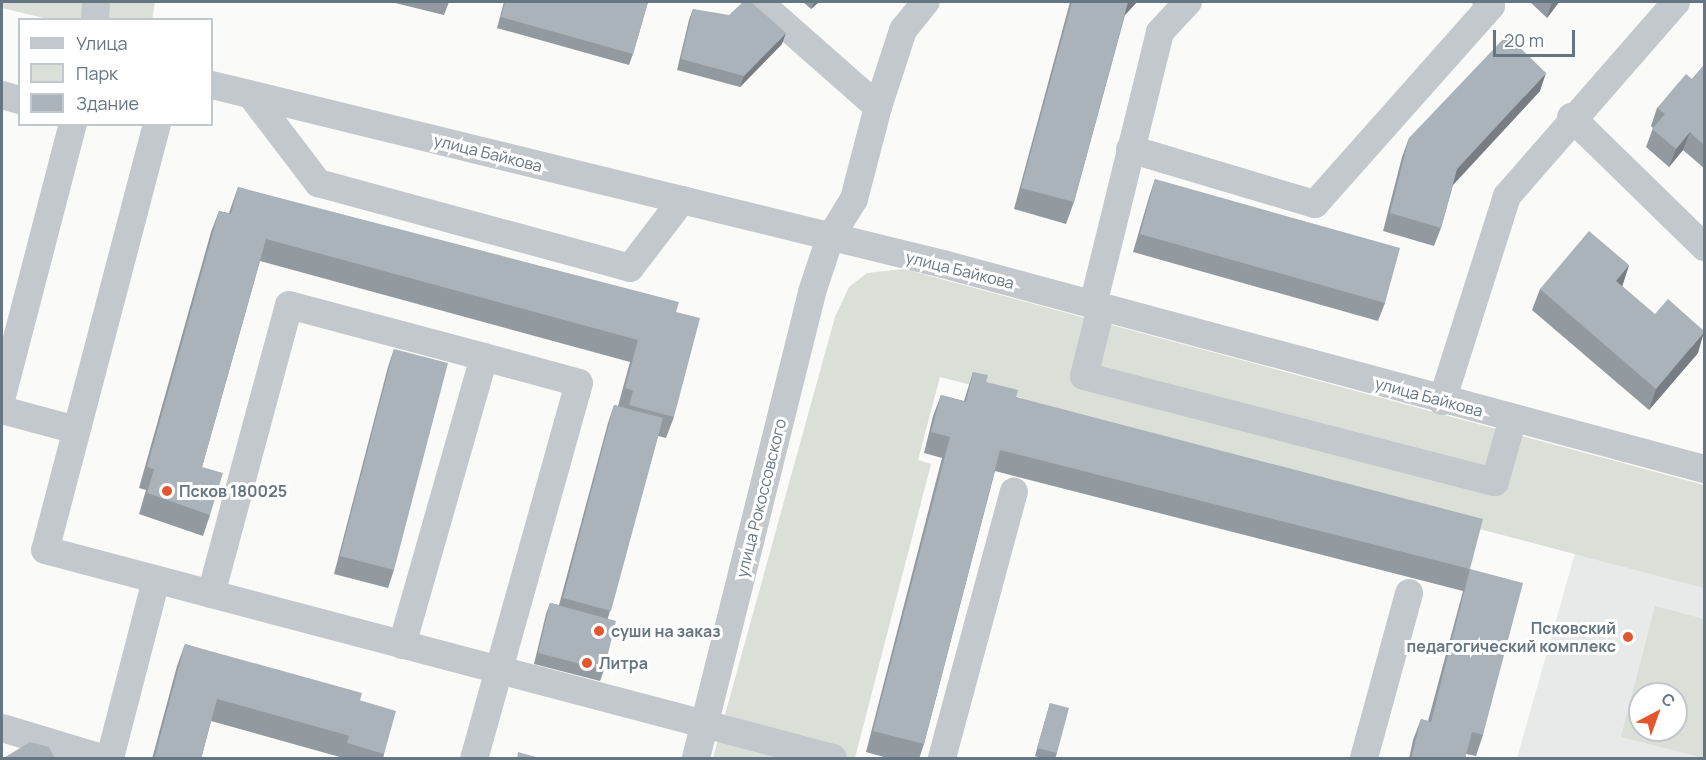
<!DOCTYPE html>
<meta charset="utf-8">
<style>
body{margin:0}
#map{position:relative;width:1706px;height:760px;overflow:hidden;background:#fafaf8;font-family:Manrope,sans-serif}
div>[style]{position:absolute}
[style*='--x']{left:calc(var(--x)*1px);top:calc(var(--y)*1px);width:calc(var(--w)*1px);rotate:calc(var(--a)*1deg)}
.built>*{inset:0;background:#e8e9e9}
.green>*{inset:0;background:#dadfd7}
.minor>*{height:28px;margin:-14px;padding:0 14px;transform-origin:14px;border-radius:14px;background:#c3c8cc}
.wall>*{inset:0;background:#929a9f}
.shaded-wall>*{inset:0;background:#777d82}
.building>*{inset:0;background:#aab3b9}
.dots>*{width:16px;height:16px;translate:-50% -50%;box-sizing:border-box;border:3px solid #fff;border-radius:50%}
span{translate:-50% -50%;white-space:nowrap;text-align:center;line-height:1.15;-webkit-text-stroke:6px #fff;paint-order:stroke}
.street-label{font-size:16px;color:#657683}
.poi-label{font-size:16px;color:#657683;font-weight:700}
.left{translate:0 -50%;text-align:left}
.right{translate:-100% -50%;text-align:right}
.frame{position:absolute;inset:0;border:3px solid #657683;pointer-events:none}
.legend{position:absolute;left:18px;top:18px;width:195px;height:108px;box-sizing:border-box;background:#fff;border:2px solid #c1c8cd;margin:0;padding:8px 10px;list-style:none;font-size:18px;color:#657683}
.legend li{display:flex;align-items:center;gap:12px;height:30px}
.legend b{width:30px;border:2px solid #c1c8cd}
.north{position:absolute;left:1628px;top:682px;width:60px;height:60px;box-sizing:border-box;background:#fff;border:2px solid #c1c8cd;border-radius:50%;rotate:41deg;font-size:16px;font-weight:700;line-height:24px;text-align:center;color:#657683}
.north::after{content:'';display:block;margin:auto;width:21px;height:27px;background:#e4572e;clip-path:polygon(50% 0,100% 100%,50% 72%,0 100%)}
.scale{position:absolute;left:1493px;top:30px;width:82px;height:27px;box-sizing:border-box;border:3px solid #657683;border-top:0;padding-left:8px;font-size:18px;line-height:21px;white-space:nowrap;color:#657683;-webkit-text-stroke:4px #fff;paint-order:stroke}
</style>
<div id="map">
<div class="built">
<div style="clip-path:polygon(evenodd,1577px 546px,1704px 579px,1704px 758px,1517px 758px,1577px 546px,1640px 694px,1676px 694px,1676px 730px,1640px 730px,1640px 694px)"></div>
</div>
<div class="green">
<div style="clip-path:polygon(2px 2px,155px 2px,152px 20px,48px 19px,2px 8px)"></div>
<div style="clip-path:polygon(904px 269px,1704px 485px,1704px 588px,1019px 408px,1022px 398px,940px 377px,918px 460px,931px 464px,855px 758px,713px 758px,835px 317px,849px 287px,867px 273px)"></div>
<div style="clip-path:polygon(evenodd,1655px 606px,1704px 619px,1704px 758px,1621px 737px,1655px 606px,1640px 694px,1676px 694px,1676px 730px,1640px 730px,1640px 694px)"></div>
</div>
<div class="minor">
<div style="--x:95;--y:20;--w:18;--a:-87"></div>
<div style="--x:212;--y:85;--w:753;--a:13.76"></div>
<div style="--x:943;--y:264;--w:788;--a:15.08"></div>
<div style="--x:2;--y:95;--w:19;--a:16"></div>
<div style="--x:251;--y:95;--w:111;--a:52.7"></div>
<div style="--x:318;--y:183;--w:323;--a:15.2"></div>
<div style="--x:630;--y:268;--w:86;--a:-52.6"></div>
<div style="--x:878;--y:107;--w:81;--a:-72"></div>
<div style="--x:903;--y:30;--w:36;--a:-51"></div>
<div style="--x:1571;--y:117;--w:186;--a:44.3"></div>
<div style="--x:157;--y:124;--w:440;--a:104.7"></div>
<div style="--x:45;--y:550;--w:815;--a:14.79"></div>
<div style="--x:1130;--y:149;--w:193;--a:16.6"></div>
<div style="--x:1315;--y:204;--w:265;--a:-48.4"></div>
<div style="--x:1491;--y:6;--w:6;--a:-141"></div>
<div style="--x:1093;--y:305;--w:281;--a:-76.2"></div>
<div style="--x:1160;--y:32;--w:41;--a:-47"></div>
<div style="--x:1101;--y:308;--w:70;--a:104"></div>
<div style="--x:1084;--y:376;--w:424;--a:14.5"></div>
<div style="--x:1495;--y:482;--w:66;--a:-74.3"></div>
<div style="--x:2;--y:396;--w:281;--a:-75.4"></div>
<div style="--x:1442;--y:401;--w:215;--a:-72.4"></div>
<div style="--x:1507;--y:196;--w:257;--a:-48.9"></div>
<div style="--x:2;--y:410;--w:77;--a:15.1"></div>
<div style="--x:211;--y:594;--w:299;--a:-74.9"></div>
<div style="--x:289;--y:305;--w:202;--a:14.9"></div>
<div style="--x:402;--y:645;--w:299;--a:-74.1"></div>
<div style="--x:484;--y:357;--w:98;--a:15.3"></div>
<div style="--x:579;--y:383;--w:389;--a:105.6"></div>
<div style="--x:2;--y:728;--w:104;--a:16.7"></div>
<div style="--x:110;--y:758;--w:184;--a:-75.5"></div>
<div style="--x:696;--y:758;--w:480;--a:-76"></div>
<div style="--x:812;--y:292;--w:57;--a:-71.6"></div>
<div style="--x:830;--y:238;--w:46;--a:-58.4"></div>
<div style="--x:854;--y:199;--w:95;--a:-75.4"></div>
<div style="--x:878;--y:107;--w:159;--a:-138.6"></div>
<div style="--x:942;--y:758;--w:276;--a:-74.9"></div>
<div style="--x:1364;--y:758;--w:171;--a:-74.7"></div>
</div>
<div class="wall">
<div style="clip-path:polygon(391px 2px,449px 2px,444px 15px)"></div>
<div style="clip-path:polygon(504px 2px,648px 2px,633px 54px,629px 65px,497px 28px)"></div>
<div style="clip-path:polygon(803px 2px,819px 2px,811px 9px)"></div>
<div style="clip-path:polygon(1070px 2px,1137px 2px,1125px 15px,1074px 202px,1066px 224px,1014px 209px)"></div>
<div style="clip-path:polygon(1530px 2px,1559px 2px,1547px 18px)"></div>
<div style="clip-path:polygon(693px 9px,782px 44px,740px 87px,677px 70px,689px 20px)"></div>
<div style="clip-path:polygon(1704px 65px,1704px 168px,1683px 150px,1669px 167px,1646px 147px,1653px 128px,1651px 126px,1657px 108px,1692px 79px)"></div>
<div style="clip-path:polygon(1540px 91px,1453px 185px,1441px 228px,1434px 246px,1383px 231px,1402px 157px,1409px 138px)"></div>
<div style="clip-path:polygon(1155px 179px,1385px 303px,1378px 321px,1133px 252px,1149px 197px)"></div>
<div style="clip-path:polygon(238px 187px,676px 312px,674px 417px,666px 438px,658px 436px,608px 618px,604px 670px,600px 681px,534px 664px,546px 614px,550px 603px,559px 605px,608px 423px,614px 405px,618px 406px,630px 362px,260px 261px,202px 467px,210px 515px,203px 536px,139px 514px,146px 490px,139px 488px,211px 232px,219px 211px,229px 213px)"></div>
<div style="clip-path:polygon(1629px 265px,1622px 286px,1698px 353px,1649px 410px,1532px 310px,1540px 289px)"></div>
<div style="clip-path:polygon(394px 349px,394px 570px,388px 588px,334px 574px,388px 367px)"></div>
<div style="clip-path:polygon(973px 372px,986px 382px,1016px 397px,1470px 569px,1483px 735px,1476px 756px,1466px 754px,1465px 759px,1409px 759px,1413px 740px,1421px 719px,1428px 721px,1463px 591px,995px 471px,924px 744px,919px 759px,891px 759px,866px 752px,942px 458px,924px 453px,933px 416px,941px 395px,964px 401px)"></div>
<div style="clip-path:polygon(185px 644px,359px 700px,384px 754px,383px 759px,347px 759px,211px 721px,201px 759px,152px 759px,177px 666px)"></div>
<div style="clip-path:polygon(1050px 703px,1057px 753px,1055px 759px,1044px 759px,1035px 756px)"></div>
</div>
<div class="shaded-wall">
<div style="clip-path:polygon(814px 2px,819px 2px,811px 9px)"></div>
<div style="clip-path:polygon(1128px 2px,1137px 2px,1122px 18px)"></div>
<div style="clip-path:polygon(1552px 2px,1559px 2px,1547px 18px)"></div>
<div style="clip-path:polygon(786px 33px,782px 44px,740px 87px,744px 76px)"></div>
<div style="clip-path:polygon(1546px 73px,1540px 91px,1451px 187px,1457px 169px)"></div>
<div style="clip-path:polygon(1690px 132px,1683px 150px,1669px 167px,1676px 149px)"></div>
<div style="clip-path:polygon(1629px 265px,1622px 287px,1616px 281px)"></div>
<div style="clip-path:polygon(1704px 332px,1698px 353px,1649px 410px,1656px 389px)"></div>
</div>
<div class="building">
<div style="clip-path:polygon(505px 2px,648px 2px,633px 54px,501px 17px)"></div>
<div style="clip-path:polygon(743px 2px,751px 2px,786px 33px,744px 76px,681px 59px,693px 9px,729px 15px)"></div>
<div style="clip-path:polygon(1072px 2px,1128px 2px,1074px 202px,1021px 188px)"></div>
<div style="clip-path:polygon(1507px 35px,1546px 73px,1457px 169px,1441px 228px,1390px 213px,1409px 138px)"></div>
<div style="clip-path:polygon(1704px 65px,1704px 145px,1690px 132px,1676px 149px,1652px 129px,1665px 114px,1657px 108px,1686px 74px,1692px 79px)"></div>
<div style="clip-path:polygon(1155px 179px,1400px 248px,1385px 303px,1140px 234px)"></div>
<div style="clip-path:polygon(238px 187px,679px 302px,676px 312px,700px 318px,674px 417px,629px 405px,633px 391px,625px 388px,638px 340px,266px 239px,202px 467px,223px 473px,210px 515px,147px 493px,154px 469px,147px 467px,219px 211px,231px 214px)"></div>
<div style="clip-path:polygon(1589px 231px,1629px 265px,1616px 281px,1655px 314px,1668px 299px,1704px 331px,1704px 332px,1656px 389px,1540px 289px)"></div>
<div style="clip-path:polygon(394px 349px,448px 363px,394px 570px,340px 556px)"></div>
<div style="clip-path:polygon(973px 372px,988px 375px,986px 382px,1018px 390px,1016px 397px,1483px 519px,1470px 569px,1000px 450px,924px 744px,873px 731px,950px 437px,931px 432px,941px 395px,966px 402px)"></div>
<div style="clip-path:polygon(614px 405px,663px 418px,611px 611px,563px 598px)"></div>
<div style="clip-path:polygon(1470px 569px,1523px 583px,1483px 735px,1472px 732px,1465px 759px,1411px 759px,1421px 719px,1431px 722px)"></div>
<div style="clip-path:polygon(550px 603px,616px 621px,604px 670px,538px 653px)"></div>
<div style="clip-path:polygon(185px 644px,362px 693px,350px 736px,217px 699px,201px 759px,154px 759px)"></div>
<div style="clip-path:polygon(359px 700px,396px 711px,384px 754px,347px 743px)"></div>
<div style="clip-path:polygon(1050px 703px,1069px 708px,1057px 753px,1037px 748px)"></div>
<div style="clip-path:polygon(30px 742px,49px 747px,55px 759px,2px 759px)"></div>
<div style="clip-path:polygon(518px 752px,543px 759px,517px 759px)"></div>
</div>
<div class="dots">
<div style="left:167px;top:491px;background:#e4572e"></div>
<div style="left:599px;top:631px;background:#e4572e"></div>
<div style="left:1628px;top:637px;background:#e4572e"></div>
<div style="left:587px;top:663px;background:#e4572e"></div>
</div>
<div class="street-label">
<span style="left:488px;top:153px;rotate:14deg">улица Байкова</span>
<span style="left:960px;top:270px;rotate:14deg">улица Байкова</span>
<span style="left:1429px;top:397px;rotate:15deg">улица Байкова</span>
<span style="left:761px;top:498px;rotate:-76deg">улица Рокоссовского</span>
</div>
<div class="poi-label">
<span class="left" style="left:179px;top:491px">Псков 180025</span>
<span class="right" style="left:1616px;top:637px">Псковский<br>педагогический комплекс</span>
<span class="left" style="left:611px;top:631px">суши на заказ</span>
<span class="left" style="left:599px;top:663px">Литра</span>
</div>
<div class="frame"></div>
<ul class="legend">
<li><b style="height:8px;background:#c3c8cc"></b>Улица</li>
<li><b style="height:16px;background:#dadfd7"></b>Парк</li>
<li><b style="height:16px;background:#aab3b9"></b>Здание</li>
</ul>
<div class="north">С</div>
<div class="scale">20 m</div>
</div>
